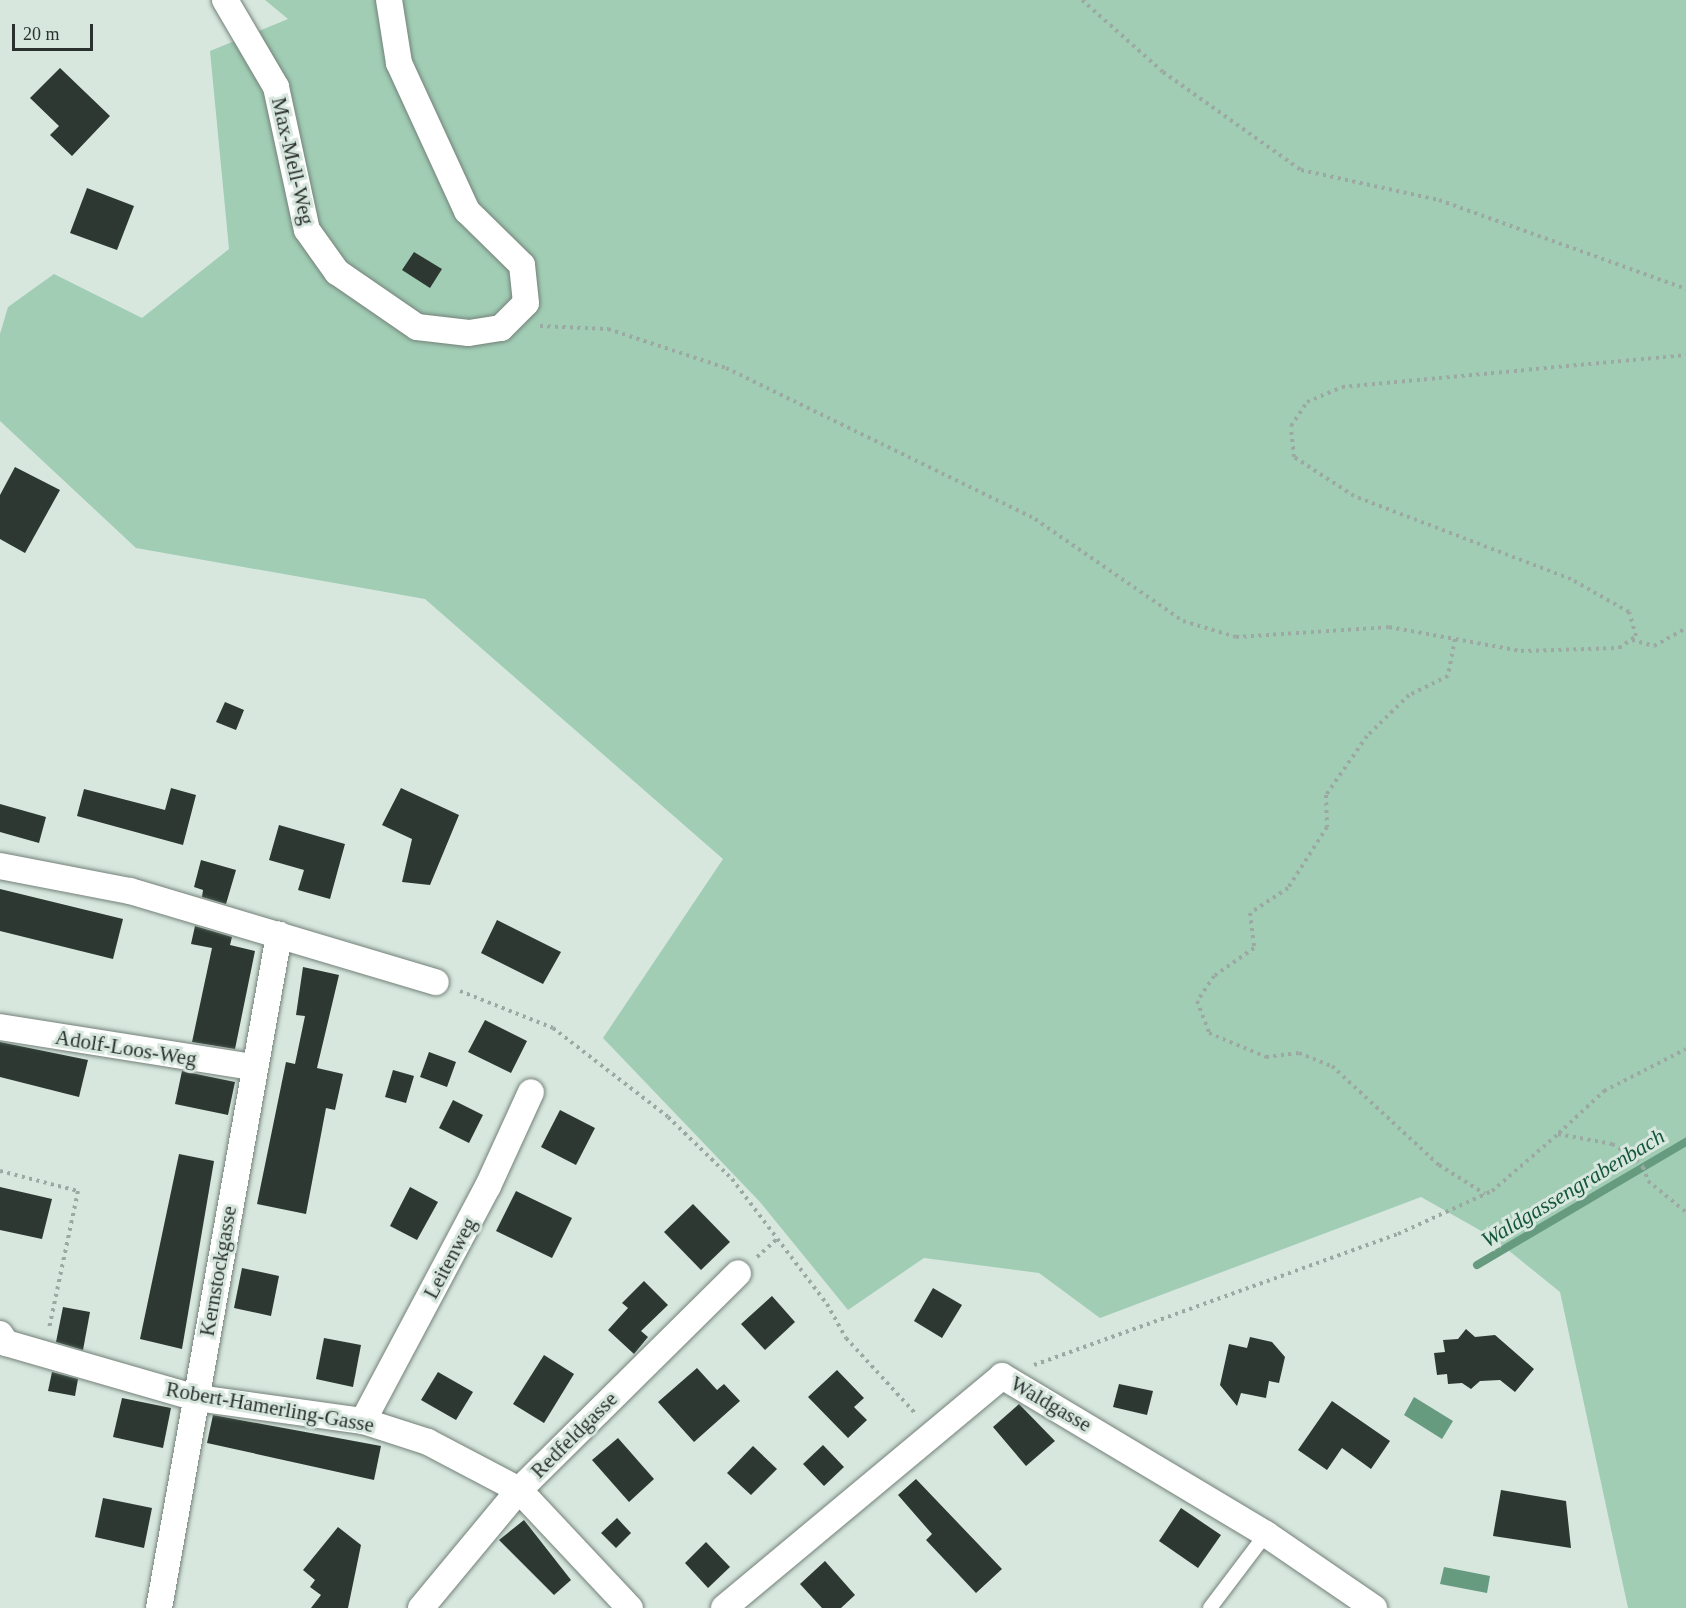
<!DOCTYPE html>
<style>
body{margin:0}
#map{position:relative;width:1686px;height:1608px;overflow:hidden;background:#d7e7de;font-family:Georgia,serif}
div>[style]{position:absolute}
[style*='--x']{left:calc(var(--x)*1px);top:calc(var(--y)*1px);width:calc(var(--w)*1px);rotate:calc(var(--a)*1deg)}
.green>*{inset:0;background:#a1cdb5}
.water>*{inset:0;background:#669b7f}
.stream>*{height:8px;margin:-4px;padding:0 4px;transform-origin:4px;border-radius:4px;background:#669b7f}
.building>*{inset:0;background:#2c3831}
.path>*{height:4px;margin-top:-2px;transform-origin:0;background:repeating-linear-gradient(90deg,#9ca9a2 0 3px,transparent 0 7.5px)}
.roads{filter:drop-shadow(0 0 2px #738179) drop-shadow(0 0 2px #738179)}
.service>*{height:14px;margin:-7px;padding:0 7px;transform-origin:7px;border-radius:7px;background:#fff}
.minor>*{height:26px;margin:-13px;padding:0 13px;transform-origin:13px;border-radius:13px;background:#fff}
span{translate:-50% -50%;white-space:nowrap;text-align:center;line-height:1.15;-webkit-text-stroke:6px #d7e7de;paint-order:stroke}
.street-label{font-size:21px;color:#2b312e}
.water-label{font-size:22px;color:#14563a;font-style:italic}
.scale{position:absolute;left:12px;top:24px;width:81px;height:27px;box-sizing:border-box;border:3px solid #2b312e;border-top:0;padding-left:8px;font-size:18px;line-height:21px;white-space:nowrap;color:#2b312e;-webkit-text-stroke:4px #d7e7de;paint-order:stroke}
</style>
<div id="map">
<div class="green">
<div style="clip-path:polygon(265px 0,1686px 0,1686px 1608px,1628px 1608px,1560px 1292px,1492px 1237px,1421px 1197px,1100px 1318px,1039px 1273px,924px 1258px,848px 1310px,760px 1202px,603px 1038px,723px 859px,425px 599px,136px 548px,0 421px,0 334px,8px 307px,54px 274px,142px 318px,229px 249px,210px 51px,288px 19px)"></div>
</div>
<div class="water">
<div style="clip-path:polygon(1414px 1397px,1453px 1421px,1442px 1439px,1404px 1415px)"></div>
<div style="clip-path:polygon(1444px 1567px,1490px 1576px,1487px 1593px,1440px 1584px)"></div>
</div>
<div class="stream">
<div style="--x:1477;--y:1265;--w:243;--a:-30.5"></div>
</div>
<div class="building">
<div style="clip-path:polygon(60px 68px,110px 116px,72px 156px,50px 135px,59px 126px,30px 98px)"></div>
<div style="clip-path:polygon(87px 188px,134px 206px,117px 250px,70px 233px)"></div>
<div style="clip-path:polygon(414px 252px,442px 269px,430px 288px,402px 270px)"></div>
<div style="clip-path:polygon(15px 467px,60px 490px,25px 553px,0 539px,0 495px)"></div>
<div style="clip-path:polygon(225px 702px,244px 710px,236px 730px,216px 722px)"></div>
<div style="clip-path:polygon(171px 788px,196px 795px,183px 845px,77px 816px,84px 789px,165px 810px)"></div>
<div style="clip-path:polygon(401px 788px,459px 815px,430px 885px,402px 882px,412px 839px,382px 825px)"></div>
<div style="clip-path:polygon(0 804px,46px 817px,39px 843px,0 832px)"></div>
<div style="clip-path:polygon(279px 825px,345px 844px,330px 899px,298px 890px,304px 870px,269px 860px)"></div>
<div style="clip-path:polygon(201px 860px,236px 870px,226px 904px,202px 897px,203px 890px,194px 887px)"></div>
<div style="clip-path:polygon(0 889px,123px 919px,113px 959px,0 931px)"></div>
<div style="clip-path:polygon(497px 920px,561px 952px,543px 984px,481px 953px)"></div>
<div style="clip-path:polygon(195px 926px,232px 937px,230px 945px,255px 951px,235px 1049px,192px 1042px,212px 948px,191px 944px)"></div>
<div style="clip-path:polygon(303px 967px,339px 975px,317px 1068px,343px 1074px,335px 1110px,326px 1108px,306px 1214px,257px 1204px,286px 1062px,295px 1064px,305px 1016px,296px 1015px)"></div>
<div style="clip-path:polygon(485px 1020px,527px 1041px,511px 1073px,468px 1052px)"></div>
<div style="clip-path:polygon(0 1042px,88px 1060px,79px 1097px,0 1077px)"></div>
<div style="clip-path:polygon(429px 1052px,456px 1062px,447px 1087px,420px 1077px)"></div>
<div style="clip-path:polygon(393px 1070px,414px 1076px,406px 1103px,385px 1097px)"></div>
<div style="clip-path:polygon(182px 1071px,235px 1082px,228px 1115px,175px 1104px)"></div>
<div style="clip-path:polygon(453px 1100px,483px 1115px,469px 1143px,439px 1128px)"></div>
<div style="clip-path:polygon(560px 1110px,595px 1128px,576px 1165px,541px 1147px)"></div>
<div style="clip-path:polygon(179px 1154px,214px 1161px,182px 1349px,140px 1339px)"></div>
<div style="clip-path:polygon(0 1187px,52px 1199px,42px 1239px,0 1230px)"></div>
<div style="clip-path:polygon(410px 1187px,438px 1202px,417px 1240px,390px 1226px)"></div>
<div style="clip-path:polygon(516px 1191px,572px 1218px,552px 1258px,496px 1231px)"></div>
<div style="clip-path:polygon(693px 1204px,730px 1242px,701px 1270px,664px 1232px)"></div>
<div style="clip-path:polygon(242px 1268px,279px 1276px,271px 1316px,234px 1308px)"></div>
<div style="clip-path:polygon(644px 1281px,668px 1305px,641px 1331px,648px 1337px,634px 1354px,608px 1330px,628px 1308px,622px 1303px)"></div>
<div style="clip-path:polygon(933px 1288px,962px 1305px,942px 1338px,914px 1321px)"></div>
<div style="clip-path:polygon(772px 1296px,795px 1322px,765px 1350px,741px 1324px)"></div>
<div style="clip-path:polygon(63px 1307px,90px 1312px,83px 1350px,56px 1342px)"></div>
<div style="clip-path:polygon(1466px 1329px,1475px 1337px,1495px 1335px,1534px 1369px,1515px 1392px,1500px 1380px,1480px 1381px,1471px 1389px,1462px 1383px,1448px 1384px,1447px 1374px,1437px 1375px,1434px 1353px,1445px 1352px,1443px 1340px,1458px 1339px)"></div>
<div style="clip-path:polygon(1250px 1337px,1272px 1342px,1285px 1357px,1279px 1383px,1269px 1381px,1266px 1398px,1241px 1393px,1237px 1406px,1220px 1385px,1229px 1344px,1247px 1348px)"></div>
<div style="clip-path:polygon(324px 1338px,361px 1345px,353px 1387px,316px 1379px)"></div>
<div style="clip-path:polygon(544px 1355px,574px 1374px,544px 1423px,513px 1404px)"></div>
<div style="clip-path:polygon(697px 1368px,717px 1390px,724px 1384px,740px 1401px,694px 1442px,658px 1402px)"></div>
<div style="clip-path:polygon(837px 1370px,864px 1398px,854px 1407px,867px 1420px,848px 1438px,808px 1397px)"></div>
<div style="clip-path:polygon(52px 1372px,78px 1379px,75px 1396px,48px 1391px)"></div>
<div style="clip-path:polygon(438px 1372px,473px 1392px,456px 1420px,421px 1400px)"></div>
<div style="clip-path:polygon(1119px 1384px,1153px 1391px,1147px 1415px,1113px 1407px)"></div>
<div style="clip-path:polygon(122px 1398px,171px 1408px,163px 1448px,113px 1437px)"></div>
<div style="clip-path:polygon(1332px 1401px,1390px 1441px,1371px 1469px,1342px 1448px,1327px 1470px,1298px 1450px)"></div>
<div style="clip-path:polygon(1019px 1404px,1055px 1441px,1026px 1466px,993px 1427px)"></div>
<div style="clip-path:polygon(213px 1415px,381px 1446px,374px 1480px,207px 1443px)"></div>
<div style="clip-path:polygon(618px 1438px,654px 1479px,629px 1502px,592px 1460px)"></div>
<div style="clip-path:polygon(823px 1445px,844px 1467px,824px 1486px,803px 1464px)"></div>
<div style="clip-path:polygon(753px 1446px,777px 1469px,751px 1495px,727px 1473px)"></div>
<div style="clip-path:polygon(916px 1479px,1002px 1569px,976px 1593px,926px 1540px,932px 1534px,898px 1495px)"></div>
<div style="clip-path:polygon(1501px 1490px,1566px 1501px,1571px 1548px,1493px 1536px)"></div>
<div style="clip-path:polygon(103px 1498px,152px 1508px,144px 1548px,95px 1537px)"></div>
<div style="clip-path:polygon(1181px 1508px,1221px 1535px,1198px 1568px,1159px 1541px)"></div>
<div style="clip-path:polygon(617px 1518px,631px 1533px,616px 1548px,601px 1533px)"></div>
<div style="clip-path:polygon(524px 1520px,571px 1580px,554px 1595px,499px 1540px)"></div>
<div style="clip-path:polygon(338px 1527px,361px 1545px,348px 1608px,311px 1608px,321px 1595px,310px 1587px,315px 1580px,303px 1570px)"></div>
<div style="clip-path:polygon(706px 1542px,730px 1567px,708px 1588px,685px 1563px)"></div>
<div style="clip-path:polygon(825px 1561px,855px 1595px,841px 1608px,822px 1608px,800px 1584px)"></div>
</div>
<div class="path">
<div style="--x:1082;--y:0;--w:108;--a:41.6"></div>
<div style="--x:1163;--y:72;--w:169;--a:35.4"></div>
<div style="--x:1301;--y:170;--w:141;--a:12.3"></div>
<div style="--x:1439;--y:200;--w:263;--a:19.8"></div>
<div style="--x:540;--y:326;--w:68;--a:2.5"></div>
<div style="--x:608;--y:329;--w:124;--a:18.3"></div>
<div style="--x:726;--y:368;--w:344;--a:26"></div>
<div style="--x:1035;--y:519;--w:180;--a:34.6"></div>
<div style="--x:1183;--y:621;--w:55;--a:16.8"></div>
<div style="--x:1236;--y:637;--w:153;--a:-3.7"></div>
<div style="--x:1389;--y:627;--w:134;--a:10.3"></div>
<div style="--x:1521;--y:651;--w:98;--a:-1.8"></div>
<div style="--x:1619;--y:648;--w:21;--a:-35"></div>
<div style="--x:1636;--y:636;--w:25;--a:-106"></div>
<div style="--x:1629;--y:612;--w:67;--a:-150.4"></div>
<div style="--x:1571;--y:579;--w:232;--a:-159.1"></div>
<div style="--x:1354;--y:496;--w:72;--a:-147"></div>
<div style="--x:1294;--y:457;--w:31;--a:-96"></div>
<div style="--x:1291;--y:426;--w:29;--a:-56"></div>
<div style="--x:1307;--y:402;--w:38;--a:-23"></div>
<div style="--x:1342;--y:387;--w:345;--a:-5.3"></div>
<div style="--x:1455;--y:639;--w:38;--a:101"></div>
<div style="--x:1448;--y:676;--w:43;--a:154"></div>
<div style="--x:1409;--y:695;--w:59;--a:135.7"></div>
<div style="--x:1367;--y:736;--w:72;--a:124.8"></div>
<div style="--x:1326;--y:795;--w:32;--a:88"></div>
<div style="--x:1327;--y:827;--w:72;--a:122.6"></div>
<div style="--x:1288;--y:888;--w:45;--a:146.7"></div>
<div style="--x:1250;--y:913;--w:35;--a:83"></div>
<div style="--x:1254;--y:948;--w:49;--a:145"></div>
<div style="--x:1214;--y:976;--w:30;--a:124"></div>
<div style="--x:1197;--y:1001;--w:34;--a:69"></div>
<div style="--x:1209;--y:1033;--w:62;--a:22.8"></div>
<div style="--x:1266;--y:1057;--w:33;--a:-7"></div>
<div style="--x:1299;--y:1053;--w:35;--a:22"></div>
<div style="--x:1332;--y:1066;--w:146;--a:42.8"></div>
<div style="--x:1439;--y:1165;--w:54;--a:32.2"></div>
<div style="--x:1632;--y:640;--w:23;--a:15"></div>
<div style="--x:1654;--y:646;--w:37;--a:-29"></div>
<div style="--x:460;--y:991;--w:100;--a:21.7"></div>
<div style="--x:553;--y:1028;--w:145;--a:37.7"></div>
<div style="--x:668;--y:1117;--w:89;--a:44.1"></div>
<div style="--x:732;--y:1179;--w:157;--a:52.8"></div>
<div style="--x:827;--y:1304;--w:39;--a:61"></div>
<div style="--x:846;--y:1338;--w:103;--a:47.4"></div>
<div style="--x:1559;--y:1133;--w:62;--a:-43"></div>
<div style="--x:1604;--y:1091;--w:92;--a:-27.1"></div>
<div style="--x:0;--y:1171;--w:81;--a:14.4"></div>
<div style="--x:78;--y:1191;--w:141;--a:101.9"></div>
<div style="--x:757;--y:1257;--w:30;--a:-42"></div>
<div style="--x:1034;--y:1365;--w:387;--a:-19.8"></div>
<div style="--x:1398;--y:1234;--w:103;--a:-24.6"></div>
<div style="--x:1492;--y:1191;--w:87;--a:-40.8"></div>
<div style="--x:1558;--y:1134;--w:55;--a:10.5"></div>
<div style="--x:1612;--y:1144;--w:22;--a:30"></div>
<div style="--x:1631;--y:1155;--w:17;--a:45"></div>
<div style="--x:1643;--y:1167;--w:15;--a:70"></div>
<div style="--x:1648;--y:1181;--w:49;--a:39.2"></div>
</div>
<div class="roads">
<div class="service">
<div style="--x:1210;--y:1608;--w:93;--a:-52.9"></div>
</div>
<div class="minor">
<div style="--x:225;--y:0;--w:101;--a:59.6"></div>
<div style="--x:276;--y:87;--w:146;--a:77.8"></div>
<div style="--x:307;--y:230;--w:52;--a:54.5"></div>
<div style="--x:337;--y:272;--w:97;--a:34.5"></div>
<div style="--x:417;--y:327;--w:52;--a:6.6"></div>
<div style="--x:469;--y:333;--w:32;--a:-9"></div>
<div style="--x:501;--y:328;--w:35;--a:-45"></div>
<div style="--x:526;--y:303;--w:38;--a:-96"></div>
<div style="--x:522;--y:265;--w:77;--a:-135.5"></div>
<div style="--x:467;--y:211;--w:163;--a:-114.7"></div>
<div style="--x:399;--y:63;--w:64;--a:-99"></div>
<div style="--x:0;--y:866;--w:132;--a:10.9"></div>
<div style="--x:130;--y:891;--w:319;--a:16.6"></div>
<div style="--x:0;--y:1027;--w:256;--a:9"></div>
<div style="--x:0;--y:1334;--w:11;--a:56"></div>
<div style="--x:6;--y:1343;--w:199;--a:16.1"></div>
<div style="--x:197;--y:1398;--w:168;--a:7.9"></div>
<div style="--x:363;--y:1421;--w:68;--a:17.9"></div>
<div style="--x:428;--y:1442;--w:103;--a:27.8"></div>
<div style="--x:519;--y:1490;--w:162;--a:46.8"></div>
<div style="--x:363;--y:1421;--w:266;--a:-62"></div>
<div style="--x:488;--y:1186;--w:103;--a:-65.4"></div>
<div style="--x:159;--y:1608;--w:684;--a:-79.89"></div>
<div style="--x:421;--y:1608;--w:153;--a:-50.3"></div>
<div style="--x:519;--y:1490;--w:308;--a:-44.7"></div>
<div style="--x:724;--y:1608;--w:362;--a:-39.8"></div>
<div style="--x:1002;--y:1376;--w:308;--a:30.9"></div>
<div style="--x:1266;--y:1534;--w:131;--a:34.4"></div>
</div>
</div>
<div class="street-label">
<span style="left:293px;top:161px;rotate:77deg">Max-Mell-Weg</span>
<span style="left:126px;top:1048px;rotate:9deg">Adolf-Loos-Weg</span>
<span style="left:450px;top:1258px;rotate:-62deg">Leitenweg</span>
<span style="left:218px;top:1271px;rotate:-80deg">Kernstockgasse</span>
<span style="left:1051px;top:1404px;rotate:30deg">Waldgasse</span>
<span style="left:270px;top:1407px;rotate:10deg">Robert-Hamerling-Gasse</span>
<span style="left:574px;top:1435px;rotate:-45deg">Redfeldgasse</span>
</div>
<div class="water-label">
<span style="left:1573px;top:1188px;rotate:-31deg">Waldgassengrabenbach</span>
</div>
<div class="scale">20 m</div>
</div>
